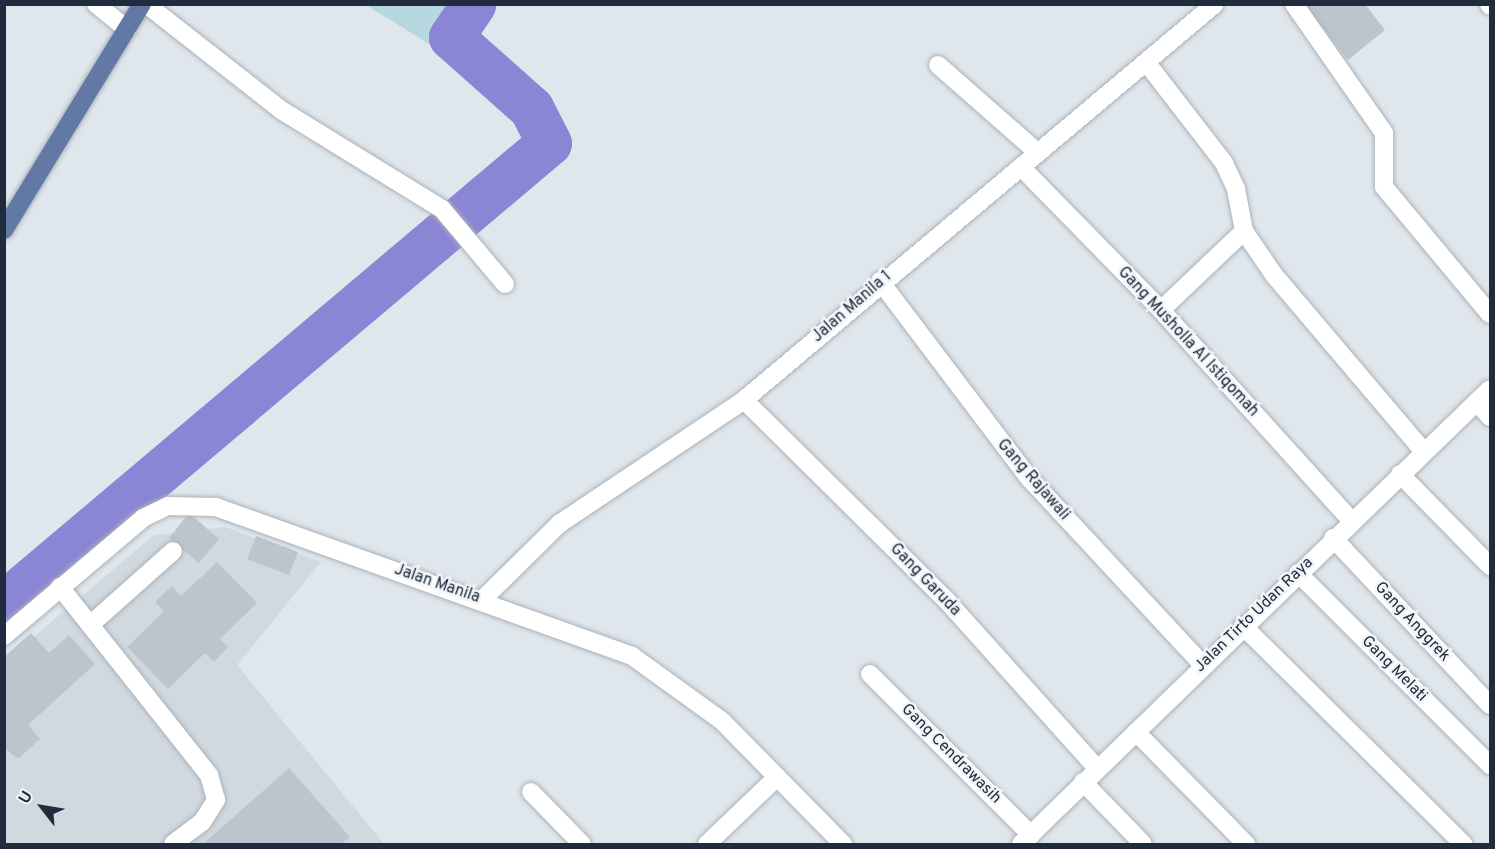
<!DOCTYPE html>
<style>
body{margin:0}
#map{position:relative;width:1495px;height:849px;overflow:hidden;background:#e0e7ec;font-family:Overpass,sans-serif}
div>[style]{position:absolute}
[style*='--x']{left:calc(var(--x)*1px);top:calc(var(--y)*1px);width:calc(var(--w)*1px);rotate:calc(var(--a)*1deg)}
.built>*{inset:0;background:#d1d9e0}
.green>*{inset:0;background:#b8d8df}
.river>*{height:45px;margin:-22.5px;padding:0 22.5px;transform-origin:22.5px;border-radius:22.5px;background:#8a85d5}
.building>*{inset:0;background:#bcc5cd}
.roads{filter:drop-shadow(0 0 2px #aab2bb) drop-shadow(0 0 2px #aab2bb)}
.minor>*{height:18px;margin:-9px;padding:0 9px;transform-origin:9px;border-radius:9px;background:#fff}
.major>*{height:18px;margin:-9px;padding:0 9px;transform-origin:9px;border-radius:9px;background:#6279a5}
span{translate:-50% -50%;white-space:nowrap;text-align:center;line-height:1.15;-webkit-text-stroke:5px #f1f5f8;paint-order:stroke}
.street-label{font-size:16px;color:#202b3e}
.frame{position:absolute;inset:0;border:6px solid #202b3e;pointer-events:none}
.north{position:absolute;left:12px;top:777px;width:60px;height:60px;-webkit-text-stroke:4px #f1f5f8;paint-order:stroke;rotate:301deg;font-size:16px;font-weight:700;line-height:24px;text-align:center;color:#202b3e}
.north::after{content:'';display:block;margin:auto;width:21px;height:27px;background:#202b3e;clip-path:polygon(50% 0,100% 100%,50% 72%,0 100%)}
</style>
<div id="map">
<div class="built">
<div style="clip-path:polygon(225px 527px,321px 562px,237px 665px,384px 844px,5px 844px,4px 662px,154px 535px)"></div>
</div>
<div class="green">
<div style="clip-path:polygon(366px 5px,493px 5px,450px 57px)"></div>
</div>
<div class="river">
<div style="--x:4;--y:603;--w:713;--a:-40.17"></div>
<div style="--x:549;--y:143;--w:39;--a:-117"></div>
<div style="--x:531;--y:108;--w:107;--a:-138.4"></div>
<div style="--x:451;--y:37;--w:40;--a:-56"></div>
</div>
<div class="building">
<div style="clip-path:polygon(1304px 4px,1365px 4px,1385px 30px,1348px 60px)"></div>
<div style="clip-path:polygon(189px 513px,219px 539px,199px 563px,169px 538px)"></div>
<div style="clip-path:polygon(256px 536px,298px 552px,289px 575px,247px 559px)"></div>
<div style="clip-path:polygon(217px 562px,257px 603px,220px 639px,228px 647px,214px 662px,205px 653px,168px 689px,127px 647px,164px 611px,155px 602px,172px 586px,181px 596px)"></div>
<div style="clip-path:polygon(31px 633px,49px 653px,69px 635px,95px 664px,28px 725px,40px 739px,18px 759px,4px 748px,4px 657px)"></div>
<div style="clip-path:polygon(289px 768px,350px 837px,341px 844px,203px 844px)"></div>
</div>
<div class="roads">
<div class="minor">
<div style="--x:96;--y:4;--w:40;--a:39"></div>
<div style="--x:146;--y:4;--w:172;--a:38.1"></div>
<div style="--x:281;--y:110;--w:189;--a:31.6"></div>
<div style="--x:442;--y:209;--w:98;--a:50"></div>
<div style="--x:1294;--y:4;--w:157;--a:55.1"></div>
<div style="--x:1384;--y:133;--w:54;--a:90"></div>
<div style="--x:1384;--y:187;--w:165;--a:50.2"></div>
<div style="--x:1489;--y:4;--w:2;--a:63"></div>
<div style="--x:1146;--y:62;--w:128;--a:52.3"></div>
<div style="--x:1224;--y:163;--w:29;--a:65"></div>
<div style="--x:1236;--y:189;--w:43;--a:79.2"></div>
<div style="--x:1244;--y:231;--w:53;--a:55.7"></div>
<div style="--x:1274;--y:275;--w:231;--a:49.7"></div>
<div style="--x:938;--y:65;--w:132;--a:41.3"></div>
<div style="--x:1021;--y:167;--w:200;--a:45.6"></div>
<div style="--x:1161;--y:310;--w:283;--a:47.9"></div>
<div style="--x:880;--y:281;--w:248;--a:52.9"></div>
<div style="--x:1030;--y:479;--w:254;--a:47.1"></div>
<div style="--x:1161;--y:310;--w:115;--a:-43.6"></div>
<div style="--x:744;--y:400;--w:286;--a:44.7"></div>
<div style="--x:947;--y:601;--w:224;--a:48.1"></div>
<div style="--x:1477;--y:402;--w:20;--a:49"></div>
<div style="--x:1400;--y:474;--w:129;--a:45.6"></div>
<div style="--x:1333;--y:538;--w:229;--a:46.8"></div>
<div style="--x:1298;--y:573;--w:272;--a:45"></div>
<div style="--x:60;--y:587;--w:240;--a:51.6"></div>
<div style="--x:209;--y:775;--w:26;--a:74"></div>
<div style="--x:216;--y:800;--w:26;--a:122"></div>
<div style="--x:202;--y:822;--w:36;--a:143"></div>
<div style="--x:483;--y:599;--w:107;--a:-44.6"></div>
<div style="--x:559;--y:524;--w:223;--a:-33.8"></div>
<div style="--x:744;--y:400;--w:615;--a:-40.06"></div>
<div style="--x:90;--y:625;--w:111;--a:-41.7"></div>
<div style="--x:1243;--y:626;--w:310;--a:44.7"></div>
<div style="--x:4;--y:636;--w:182;--a:-40.3"></div>
<div style="--x:143;--y:518;--w:28;--a:-26"></div>
<div style="--x:168;--y:506;--w:48;--a:1.2"></div>
<div style="--x:216;--y:507;--w:442;--a:19.7"></div>
<div style="--x:632;--y:656;--w:111;--a:35.8"></div>
<div style="--x:722;--y:721;--w:173;--a:45.5"></div>
<div style="--x:870;--y:674;--w:228;--a:45"></div>
<div style="--x:1136;--y:732;--w:157;--a:45.5"></div>
<div style="--x:1083;--y:782;--w:86;--a:45.9"></div>
<div style="--x:531;--y:792;--w:73;--a:45.6"></div>
<div style="--x:707;--y:844;--w:97;--a:-43.7"></div>
<div style="--x:1021;--y:844;--w:653;--a:-44.13"></div>
</div>
<div class="major">
<div style="--x:4;--y:230;--w:265;--a:-58.6"></div>
</div>
</div>
<div class="street-label">
<span style="left:852px;top:307px;rotate:-41deg">Jalan Manila 1</span>
<span style="left:1188px;top:342px;rotate:47deg">Gang Musholla Al Istiqomah</span>
<span style="left:1033px;top:480px;rotate:49deg">Gang Rajawali</span>
<span style="left:925px;top:580px;rotate:46deg">Gang Garuda</span>
<span style="left:437px;top:584px;rotate:19deg">Jalan Manila</span>
<span style="left:1254px;top:615px;rotate:-44deg">Jalan Tirto Udan Raya</span>
<span style="left:1412px;top:622px;rotate:47deg">Gang Anggrek</span>
<span style="left:1394px;top:669px;rotate:45deg">Gang Melati</span>
<span style="left:951px;top:754px;rotate:45deg">Gang Cendrawasih</span>
</div>
<div class="frame"></div>
<div class="north">U</div>
</div>
